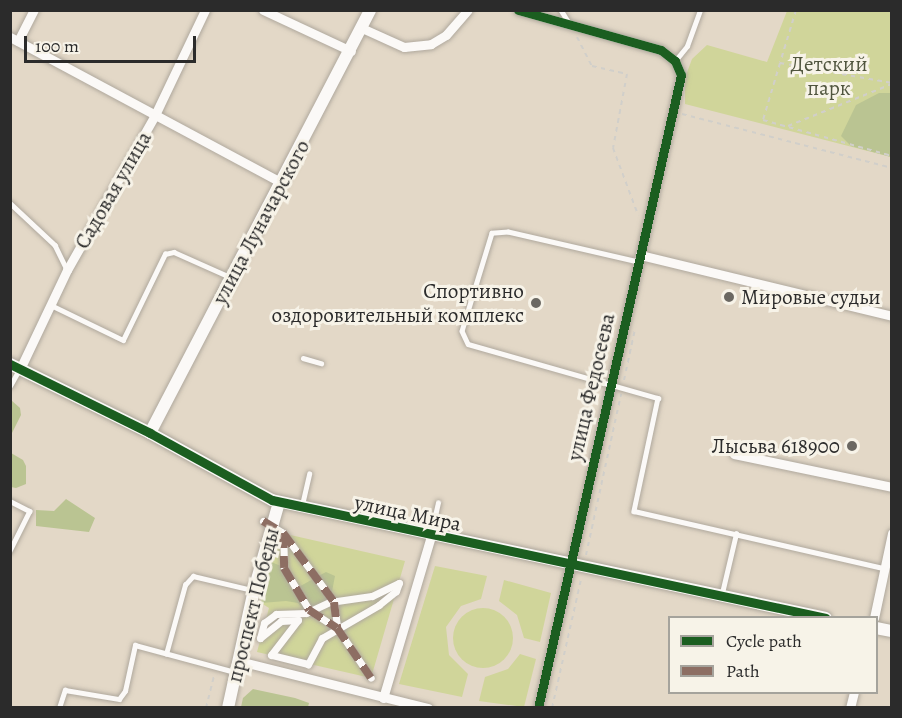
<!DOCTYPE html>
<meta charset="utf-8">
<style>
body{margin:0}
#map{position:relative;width:902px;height:718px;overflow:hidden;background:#e3d8c7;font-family:Alegreya,serif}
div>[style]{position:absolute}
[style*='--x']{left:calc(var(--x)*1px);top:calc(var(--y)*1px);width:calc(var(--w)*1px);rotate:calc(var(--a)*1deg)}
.green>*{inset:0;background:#d0d59a}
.round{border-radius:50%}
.forest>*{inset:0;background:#bac492}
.path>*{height:2px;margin-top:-1px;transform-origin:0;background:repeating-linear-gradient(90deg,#d1cfca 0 4.5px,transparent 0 9px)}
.roads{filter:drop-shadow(0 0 2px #afa89d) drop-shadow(0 0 2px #afa89d)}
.service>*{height:4.5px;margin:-2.25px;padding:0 2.25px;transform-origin:2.25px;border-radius:2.25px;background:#fbf9f7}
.pedestrian>*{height:7px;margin:-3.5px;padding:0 3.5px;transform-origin:3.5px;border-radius:3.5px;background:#fbf9f7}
.minor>*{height:9px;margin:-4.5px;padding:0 4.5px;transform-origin:4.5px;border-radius:4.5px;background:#fbf9f7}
.tertiary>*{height:12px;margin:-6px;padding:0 6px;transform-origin:6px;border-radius:6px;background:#fbf9f7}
.quiet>*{height:8px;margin-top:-4px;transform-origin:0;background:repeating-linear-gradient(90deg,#8d6e63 0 15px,transparent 0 23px)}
.cycleway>*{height:9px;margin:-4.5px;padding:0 4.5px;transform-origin:4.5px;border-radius:4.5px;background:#1b5e20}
.dots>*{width:16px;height:16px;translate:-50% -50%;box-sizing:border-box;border:3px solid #f7f3e8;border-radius:50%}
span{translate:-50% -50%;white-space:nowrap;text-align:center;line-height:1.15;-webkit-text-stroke:6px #f7f3e8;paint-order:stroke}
.park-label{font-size:21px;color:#50553e}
.street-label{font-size:21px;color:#2b2b2b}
.poi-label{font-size:21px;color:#2b2b2b}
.right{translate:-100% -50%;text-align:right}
.left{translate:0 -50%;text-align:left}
.frame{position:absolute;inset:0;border:12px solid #2b2b2b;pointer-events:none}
.legend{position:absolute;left:668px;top:616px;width:210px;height:78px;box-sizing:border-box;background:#f7f3e8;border:2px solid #a5a39c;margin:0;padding:8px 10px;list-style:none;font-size:18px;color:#2b2b2b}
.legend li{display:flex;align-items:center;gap:12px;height:30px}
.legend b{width:30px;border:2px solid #a5a39c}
.scale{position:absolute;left:24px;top:36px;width:172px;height:27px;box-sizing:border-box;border:3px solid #2b2b2b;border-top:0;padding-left:8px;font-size:18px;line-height:21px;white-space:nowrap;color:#2b2b2b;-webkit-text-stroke:4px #f7f3e8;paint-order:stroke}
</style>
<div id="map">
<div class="green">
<div style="clip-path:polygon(787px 11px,891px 11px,891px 157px,685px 104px,685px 78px,692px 59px,707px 45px,767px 62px)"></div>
<div style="clip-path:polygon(286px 534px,405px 561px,371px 678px,257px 652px,269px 608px,261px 603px,274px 544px)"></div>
<div style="clip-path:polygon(435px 566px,487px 576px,481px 599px,461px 606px,446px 627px,449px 655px,468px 674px,462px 697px,399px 684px)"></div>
<div style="clip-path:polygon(504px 580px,551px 593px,540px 642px,524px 638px,517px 615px,499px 601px)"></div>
<div class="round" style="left:453px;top:608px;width:60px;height:60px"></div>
<div style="clip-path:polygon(520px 654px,536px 659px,524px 707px,479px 701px,485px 677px,508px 669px)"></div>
</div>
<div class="forest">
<div style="clip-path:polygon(879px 93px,891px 93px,891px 157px,851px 146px,841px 136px,856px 105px)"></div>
<div style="clip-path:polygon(11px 400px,20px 408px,21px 415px,11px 435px)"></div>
<div style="clip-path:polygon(11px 453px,23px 460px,26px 466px,26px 484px,16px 488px,11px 487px)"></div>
<div style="clip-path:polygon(66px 499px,95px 518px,89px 532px,36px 526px,36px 510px,54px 511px)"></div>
<div style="clip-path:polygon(271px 562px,281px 566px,293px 590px,326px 572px,335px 576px,330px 602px,304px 610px,298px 603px,286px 601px,261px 603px)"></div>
<div style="clip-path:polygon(253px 689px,295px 698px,309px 703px,308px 707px,241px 707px,243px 698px)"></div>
</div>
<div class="path">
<div style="--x:796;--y:10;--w:55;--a:106.8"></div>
<div style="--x:780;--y:63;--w:114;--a:10.1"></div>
<div style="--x:886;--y:10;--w:6;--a:18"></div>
<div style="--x:577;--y:37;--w:33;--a:63"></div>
<div style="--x:592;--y:66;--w:36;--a:13"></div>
<div style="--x:627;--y:74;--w:75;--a:100.7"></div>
<div style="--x:613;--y:148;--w:72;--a:69.5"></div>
<div style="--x:780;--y:63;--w:59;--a:106.6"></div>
<div style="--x:763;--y:120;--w:134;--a:15.6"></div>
<div style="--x:682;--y:114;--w:217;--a:14.4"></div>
<div style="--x:788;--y:126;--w:112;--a:-22"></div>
<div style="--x:624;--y:380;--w:52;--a:-77.8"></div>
<div style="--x:586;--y:555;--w:165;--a:-77.7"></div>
<div style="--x:206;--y:708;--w:34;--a:-76"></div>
<div style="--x:552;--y:708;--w:132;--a:-77.3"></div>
</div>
<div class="roads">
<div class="service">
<div style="--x:561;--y:10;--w:15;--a:58"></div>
<div style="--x:675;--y:61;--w:19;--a:-51"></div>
<div style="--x:687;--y:46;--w:38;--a:-70"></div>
<div style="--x:10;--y:203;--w:62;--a:43"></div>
<div style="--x:55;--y:245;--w:28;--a:64"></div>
<div style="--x:638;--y:262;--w:133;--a:-167"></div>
<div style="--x:508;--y:232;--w:16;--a:176"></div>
<div style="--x:492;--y:233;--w:102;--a:107"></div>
<div style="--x:462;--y:331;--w:14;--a:65"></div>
<div style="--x:468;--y:344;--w:198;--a:15.9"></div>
<div style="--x:658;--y:398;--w:116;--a:102"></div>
<div style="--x:634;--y:511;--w:255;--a:12.9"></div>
<div style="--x:53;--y:306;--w:78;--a:25.9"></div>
<div style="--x:123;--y:340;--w:96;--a:-64"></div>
<div style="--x:165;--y:254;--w:9;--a:-13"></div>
<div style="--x:174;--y:252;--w:61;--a:24.1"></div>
<div style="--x:303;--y:358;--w:19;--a:16"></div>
<div style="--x:10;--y:386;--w:18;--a:-61"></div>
<div style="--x:10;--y:501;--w:22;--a:27"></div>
<div style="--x:30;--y:511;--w:45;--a:116.6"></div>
<div style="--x:302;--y:505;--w:32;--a:-77"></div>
<div style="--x:431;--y:533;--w:31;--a:-77"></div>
<div style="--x:722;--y:593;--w:61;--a:-76.7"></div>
<div style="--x:166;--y:654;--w:72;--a:-74.6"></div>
<div style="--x:185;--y:585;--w:12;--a:-48"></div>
<div style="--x:193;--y:576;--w:61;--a:13.3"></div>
<div style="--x:59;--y:708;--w:19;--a:-72"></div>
<div style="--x:65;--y:690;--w:55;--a:9.5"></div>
<div style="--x:119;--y:699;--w:10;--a:-53"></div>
<div style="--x:125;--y:691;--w:47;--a:-77.7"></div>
<div style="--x:135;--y:645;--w:104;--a:15.1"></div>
</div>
<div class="pedestrian">
<div style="--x:263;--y:521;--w:23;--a:31"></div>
<div style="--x:283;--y:533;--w:86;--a:53.5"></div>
<div style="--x:334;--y:602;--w:26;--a:83"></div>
<div style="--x:337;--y:628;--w:60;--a:55.8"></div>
<div style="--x:283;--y:533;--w:35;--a:88"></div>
<div style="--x:284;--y:568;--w:49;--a:59.2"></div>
<div style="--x:309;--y:610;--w:33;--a:33"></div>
<div style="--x:399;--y:583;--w:9;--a:111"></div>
<div style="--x:396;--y:591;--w:22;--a:141"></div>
<div style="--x:379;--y:605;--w:66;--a:149.9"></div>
<div style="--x:322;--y:638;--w:30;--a:118"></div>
<div style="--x:308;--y:664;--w:38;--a:-166"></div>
<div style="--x:271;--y:655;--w:44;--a:-52.4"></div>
<div style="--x:298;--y:620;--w:17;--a:177"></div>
<div style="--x:281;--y:621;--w:27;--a:141"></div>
<div style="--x:260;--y:638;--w:16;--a:-75"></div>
<div style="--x:264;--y:623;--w:15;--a:-37"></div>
<div style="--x:276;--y:614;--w:30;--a:-2"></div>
<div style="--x:306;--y:613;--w:26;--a:-25"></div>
<div style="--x:330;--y:602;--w:42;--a:-8.1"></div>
<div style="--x:372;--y:596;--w:30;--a:-26"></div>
</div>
<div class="minor">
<div style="--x:263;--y:10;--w:97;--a:25"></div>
<div style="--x:518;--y:10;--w:148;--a:15.6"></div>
<div style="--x:661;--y:50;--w:18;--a:38"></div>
<div style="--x:675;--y:61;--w:15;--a:67"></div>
<div style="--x:681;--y:75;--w:649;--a:102.73"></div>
<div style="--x:364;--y:29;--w:44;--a:24.2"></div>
<div style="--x:404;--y:47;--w:27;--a:-6"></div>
<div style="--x:431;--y:44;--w:17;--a:-31"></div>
<div style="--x:446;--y:35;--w:33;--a:-49"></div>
<div style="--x:10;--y:37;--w:309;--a:28.2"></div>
<div style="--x:18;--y:41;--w:35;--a:-63"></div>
<div style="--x:640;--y:255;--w:259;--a:13.6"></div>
<div style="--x:20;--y:369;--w:110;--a:-64.6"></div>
<div style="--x:67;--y:270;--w:176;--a:-60.4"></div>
<div style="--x:154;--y:117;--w:119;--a:-64.5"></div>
<div style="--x:734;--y:454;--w:161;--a:11.8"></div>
<div style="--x:874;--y:618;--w:87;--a:-78"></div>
<div style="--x:239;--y:661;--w:195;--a:14"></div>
<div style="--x:383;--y:698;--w:169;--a:-73.5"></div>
<div style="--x:850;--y:708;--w:16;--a:-76"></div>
</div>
<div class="tertiary">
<div style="--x:10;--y:364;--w:156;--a:26.2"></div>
<div style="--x:150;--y:433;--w:139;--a:28.8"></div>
<div style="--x:272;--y:500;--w:566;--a:12.02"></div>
<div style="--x:150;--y:433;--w:477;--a:-62.5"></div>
<div style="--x:876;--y:628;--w:16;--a:11"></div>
<div style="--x:228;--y:708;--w:121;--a:-77.6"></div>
<div style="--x:254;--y:590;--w:91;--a:-74.1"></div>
</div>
</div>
<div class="quiet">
<div style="--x:263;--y:521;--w:23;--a:31"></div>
<div style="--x:283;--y:533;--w:86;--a:53.5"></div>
<div style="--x:334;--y:602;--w:26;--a:83"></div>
<div style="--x:337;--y:628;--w:60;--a:55.8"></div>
<div style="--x:283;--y:533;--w:35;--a:88"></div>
<div style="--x:284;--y:568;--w:49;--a:59.2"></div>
<div style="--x:309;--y:610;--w:33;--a:33"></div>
</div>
<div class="cycleway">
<div style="--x:518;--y:10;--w:148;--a:15.6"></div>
<div style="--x:661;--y:50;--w:18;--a:38"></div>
<div style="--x:675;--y:61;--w:15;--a:67"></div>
<div style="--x:681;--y:75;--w:649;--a:102.73"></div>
<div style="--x:10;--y:364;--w:156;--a:26.2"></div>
<div style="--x:150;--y:433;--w:139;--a:28.8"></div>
<div style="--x:272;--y:500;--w:566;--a:12.02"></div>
</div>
<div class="dots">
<div style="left:729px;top:297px;background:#6b6862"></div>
<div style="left:536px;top:303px;background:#6b6862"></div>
<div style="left:852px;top:446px;background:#6b6862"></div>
</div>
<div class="park-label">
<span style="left:829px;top:76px">Детский<br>парк</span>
</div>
<div class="street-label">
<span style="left:113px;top:190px;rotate:-60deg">Садовая улица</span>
<span style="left:261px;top:222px;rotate:-62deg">улица Луначарского</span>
<span style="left:591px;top:387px;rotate:-77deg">улица Федосеева</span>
<span style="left:408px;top:513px;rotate:12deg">улица Мира</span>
<span style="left:253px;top:605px;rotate:-76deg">проспект Победы</span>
</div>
<div class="poi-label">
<span class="right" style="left:524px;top:303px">Спортивно<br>оздоровительный комплекс</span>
<span class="left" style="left:741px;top:297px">Мировые судьи</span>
<span class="right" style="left:840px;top:446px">Лысьва 618900</span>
</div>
<div class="frame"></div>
<ul class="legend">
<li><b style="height:8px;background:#1b5e20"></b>Cycle path</li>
<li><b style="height:8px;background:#8d6e63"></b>Path</li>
</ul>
<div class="scale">100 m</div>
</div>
